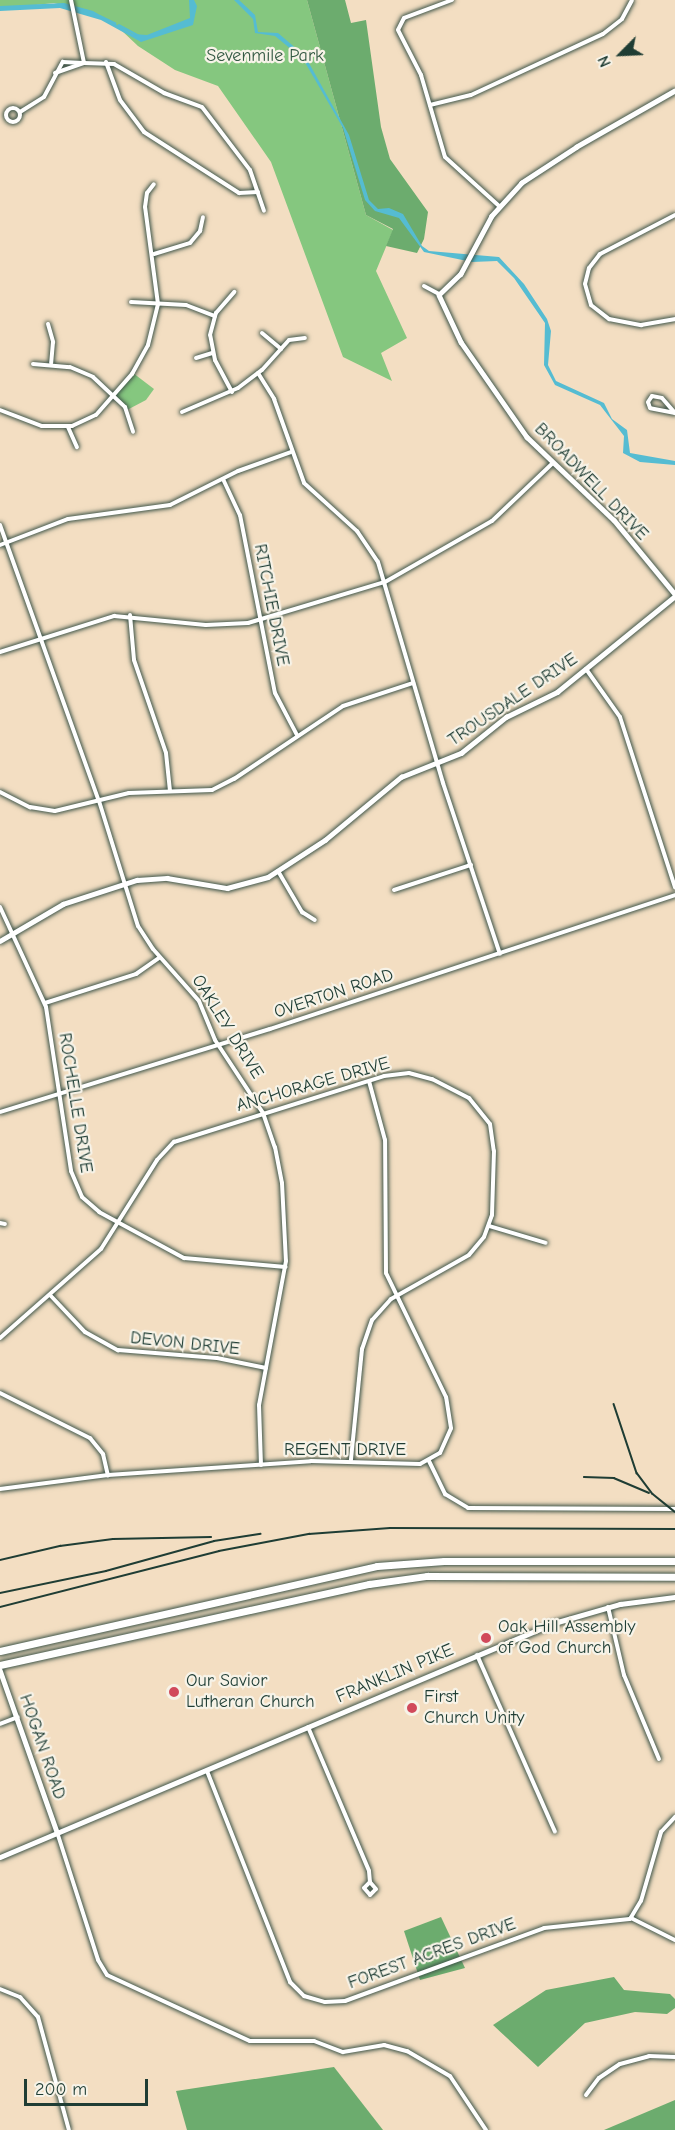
<!DOCTYPE html>
<style>
body{margin:0}
#map{position:relative;width:675px;height:2130px;overflow:hidden;background:#f3dec2;font-family:"Comic Neue",sans-serif}
div>[style]{position:absolute}
[style*='--x']{left:calc(var(--x)*1px);top:calc(var(--y)*1px);width:calc(var(--w)*1px);rotate:calc(var(--a)*1deg)}
.green>*{inset:0;background:#85c77f}
.forest>*{inset:0;background:#6cac6e}
.water>*{inset:0;background:#55bcd2}
.stream>*{height:1.5px;margin:-0.75px;padding:0 0.75px;transform-origin:0.75px;border-radius:0.75px;background:#55bcd2}
.roads{filter:drop-shadow(0 0 2px #3f5549) drop-shadow(0 0 2px #3f5549)}
.minor>*{height:4px;margin:-2px;padding:0 2px;transform-origin:2px;border-radius:2px;background:#fff}
.minor>.ring{margin:-2px;padding:0;box-sizing:content-box;background:none;border:4px solid #fff;border-radius:50%}
.tertiary>*{height:4.5px;margin:-2.25px;padding:0 2.25px;transform-origin:2.25px;border-radius:2.25px;background:#fff}
.primary>*{height:5px;margin:-2.5px;padding:0 2.5px;transform-origin:2.5px;border-radius:2.5px;background:#fff}
.motorway>*{height:7px;margin:-3.5px;padding:0 3.5px;transform-origin:3.5px;border-radius:3.5px;background:#fff}
.rail>*{height:1.5px;margin:-0.75px;padding:0 0.75px;transform-origin:0.75px;border-radius:0.75px;background:#1f3d34}
.dots>*{width:16px;height:16px;translate:-50% -50%;box-sizing:border-box;border:3px solid #f7f3e8;border-radius:50%}
span{translate:-50% -50%;white-space:nowrap;text-align:center;line-height:1.15;-webkit-text-stroke:4.5px #f7f3e8;paint-order:stroke}
.park-label{font-size:18px;color:#335943}
.street-label{font-size:18px;color:#1f3d34}
.poi-label{font-size:18px;color:#1f3d34}
.left{translate:0 -50%;text-align:left}
.north{position:absolute;left:591px;top:24px;width:60px;height:60px;-webkit-text-stroke:4px #f7f3e8;paint-order:stroke;rotate:246deg;font-size:16px;font-weight:700;line-height:24px;text-align:center;color:#1f3d34}
.north::after{content:'';display:block;margin:auto;width:21px;height:27px;background:#1f3d34;clip-path:polygon(50% 0,100% 100%,50% 72%,0 100%)}
.scale{position:absolute;left:24px;top:2079px;width:124px;height:27px;box-sizing:border-box;border:3px solid #1f3d34;border-top:0;padding-left:8px;font-size:18px;line-height:21px;white-space:nowrap;color:#1f3d34;-webkit-text-stroke:4px #f7f3e8;paint-order:stroke}
</style>
<div id="map">
<div class="green">
<div style="clip-path:polygon(0 0,307px 0,366px 215px,393px 230px,376px 271px,407px 338px,381px 353px,392px 381px,343px 357px,271px 162px,218px 86px,175px 70px,138px 46px,120px 29px,89px 12px,54px 3px,0 9px)"></div>
<div style="clip-path:polygon(133px 373px,154px 389px,146px 400px,127px 410px,114px 396px)"></div>
</div>
<div class="forest">
<div style="clip-path:polygon(307px 0,345px 0,351px 23px,366px 20px,381px 127px,390px 159px,428px 212px,424px 239px,417px 253px,386px 246px,393px 229px,366px 215px)"></div>
<div style="clip-path:polygon(441px 1917px,465px 1968px,420px 1980px,404px 1931px)"></div>
<div style="clip-path:polygon(614px 1977px,624px 1990px,670px 1994px,675px 1999px,675px 2008px,667px 2014px,635px 2012px,585px 2023px,538px 2067px,493px 2025px,546px 1990px)"></div>
<div style="clip-path:polygon(334px 2067px,383px 2130px,187px 2130px,176px 2091px)"></div>
<div style="clip-path:polygon(675px 2100px,675px 2130px,604px 2130px)"></div>
</div>
<div class="water">
<div style="clip-path:polygon(189px 0,194px 0,197px 6px,193px 25px,141px 42px,101px 20px,60px 8px,0 11px,0 6px,64px 3px,93px 11px,133px 34px,147px 35px,190px 18px)"></div>
<div style="clip-path:polygon(234px 0,239px 0,255px 15px,258px 32px,278px 33px,305px 56px,349px 135px,369px 200px,378px 209px,389px 208px,403px 214px,422px 246px,429px 251px,499px 257px,524px 284px,547px 319px,551px 331px,548px 365px,556px 381px,604px 403px,612px 419px,627px 430px,630px 453px,675px 461px,675px 465px,640px 462px,623px 453px,624px 436px,600px 405px,555px 385px,544px 365px,545px 323px,514px 278px,497px 261px,472px 262px,424px 252px,399px 218px,375px 211px,365px 200px,343px 128px,303px 59px,275px 36px,255px 33px,253px 19px)"></div>
</div>
<div class="stream">
<div style="--x:100;--y:16;--w:17;--a:25"></div>
<div style="--x:119;--y:25;--w:21;--a:28"></div>
</div>
<div class="roads">
<div class="minor">
<div style="--x:71;--y:0;--w:64;--a:78.3"></div>
<div style="--x:452;--y:0;--w:51;--a:159.4"></div>
<div style="--x:404;--y:18;--w:13;--a:117"></div>
<div style="--x:398;--y:30;--w:51;--a:62.9"></div>
<div style="--x:421;--y:75;--w:85;--a:73.7"></div>
<div style="--x:445;--y:157;--w:73;--a:42.2"></div>
<div style="--x:106;--y:62;--w:40;--a:69.8"></div>
<div style="--x:120;--y:100;--w:40;--a:53"></div>
<div style="--x:144;--y:132;--w:113;--a:32.7"></div>
<div style="--x:239;--y:193;--w:19;--a:-3"></div>
<div style="--x:55;--y:73;--w:31;--a:-19"></div>
<div style="--x:84;--y:63;--w:30;--a:2"></div>
<div style="--x:114;--y:64;--w:58;--a:30.1"></div>
<div style="--x:164;--y:93;--w:40;--a:20.2"></div>
<div style="--x:202;--y:107;--w:79;--a:52.7"></div>
<div style="--x:250;--y:170;--w:43;--a:71.1"></div>
<div style="--x:430;--y:105;--w:42;--a:-13.7"></div>
<div style="--x:471;--y:95;--w:145;--a:-24.8"></div>
<div style="--x:603;--y:34;--w:24;--a:-38"></div>
<div style="--x:622;--y:19;--w:21;--a:-62"></div>
<div class="ring" style="left:6px;top:108px;width:10px;height:10px"></div>
<div style="--x:20;--y:112;--w:28;--a:-32"></div>
<div style="--x:44;--y:97;--w:40;--a:-62"></div>
<div style="--x:63;--y:62;--w:20;--a:3"></div>
<div style="--x:675;--y:215;--w:85;--a:152.5"></div>
<div style="--x:600;--y:254;--w:18;--a:128"></div>
<div style="--x:589;--y:268;--w:16;--a:104"></div>
<div style="--x:585;--y:284;--w:22;--a:74"></div>
<div style="--x:591;--y:305;--w:23;--a:38"></div>
<div style="--x:609;--y:319;--w:33;--a:11"></div>
<div style="--x:641;--y:325;--w:35;--a:-10"></div>
<div style="--x:154;--y:254;--w:38;--a:-17"></div>
<div style="--x:190;--y:243;--w:16;--a:-50"></div>
<div style="--x:200;--y:231;--w:14;--a:-78"></div>
<div style="--x:424;--y:286;--w:17;--a:28"></div>
<div style="--x:131;--y:302;--w:55;--a:3.1"></div>
<div style="--x:186;--y:305;--w:31;--a:21"></div>
<div style="--x:48;--y:324;--w:19;--a:74"></div>
<div style="--x:53;--y:342;--w:21;--a:95"></div>
<div style="--x:262;--y:333;--w:25;--a:40"></div>
<div style="--x:196;--y:358;--w:17;--a:-17"></div>
<div style="--x:33;--y:364;--w:37;--a:5"></div>
<div style="--x:70;--y:367;--w:25;--a:23"></div>
<div style="--x:93;--y:377;--w:44;--a:43.2"></div>
<div style="--x:125;--y:407;--w:26;--a:72"></div>
<div style="--x:258;--y:373;--w:31;--a:58"></div>
<div style="--x:274;--y:399;--w:89;--a:70.3"></div>
<div style="--x:304;--y:483;--w:72;--a:42.2"></div>
<div style="--x:357;--y:531;--w:37;--a:56"></div>
<div style="--x:378;--y:562;--w:230;--a:73.6"></div>
<div style="--x:443;--y:783;--w:180;--a:71.6"></div>
<div style="--x:232;--y:392;--w:36;--a:-118"></div>
<div style="--x:215;--y:360;--w:25;--a:-101"></div>
<div style="--x:210;--y:335;--w:23;--a:-75"></div>
<div style="--x:216;--y:313;--w:28;--a:-49"></div>
<div style="--x:652;--y:396;--w:10;--a:11"></div>
<div style="--x:662;--y:398;--w:20;--a:49"></div>
<div style="--x:675;--y:413;--w:25;--a:-169"></div>
<div style="--x:650;--y:408;--w:6;--a:-108"></div>
<div style="--x:648;--y:402;--w:7;--a:-56"></div>
<div style="--x:0;--y:410;--w:45;--a:20.9"></div>
<div style="--x:42;--y:426;--w:30;--a:0"></div>
<div style="--x:72;--y:426;--w:26;--a:-25"></div>
<div style="--x:96;--y:415;--w:55;--a:-48.7"></div>
<div style="--x:132;--y:374;--w:33;--a:-61"></div>
<div style="--x:148;--y:345;--w:42;--a:-76.3"></div>
<div style="--x:158;--y:304;--w:98;--a:-97.6"></div>
<div style="--x:145;--y:207;--w:14;--a:-82"></div>
<div style="--x:147;--y:193;--w:11;--a:-52"></div>
<div style="--x:182;--y:412;--w:61;--a:-23.2"></div>
<div style="--x:238;--y:388;--w:30;--a:-37"></div>
<div style="--x:262;--y:370;--w:40;--a:-48"></div>
<div style="--x:289;--y:340;--w:16;--a:-7"></div>
<div style="--x:68;--y:427;--w:22;--a:66"></div>
<div style="--x:223;--y:479;--w:40;--a:65"></div>
<div style="--x:240;--y:515;--w:181;--a:78.9"></div>
<div style="--x:275;--y:693;--w:47;--a:62.4"></div>
<div style="--x:0;--y:525;--w:293;--a:70.3"></div>
<div style="--x:99;--y:801;--w:131;--a:72.7"></div>
<div style="--x:138;--y:926;--w:27;--a:57"></div>
<div style="--x:153;--y:949;--w:69;--a:48.5"></div>
<div style="--x:199;--y:1001;--w:42;--a:67.7"></div>
<div style="--x:215;--y:1040;--w:87;--a:56.7"></div>
<div style="--x:263;--y:1113;--w:36;--a:71"></div>
<div style="--x:275;--y:1147;--w:37;--a:79"></div>
<div style="--x:282;--y:1183;--w:78;--a:87.1"></div>
<div style="--x:286;--y:1261;--w:147;--a:100.6"></div>
<div style="--x:259;--y:1405;--w:60;--a:88.1"></div>
<div style="--x:0;--y:545;--w:73;--a:-20.9"></div>
<div style="--x:68;--y:519;--w:103;--a:-7.8"></div>
<div style="--x:170;--y:505;--w:76;--a:-26.6"></div>
<div style="--x:238;--y:471;--w:56;--a:-19.7"></div>
<div style="--x:130;--y:615;--w:45;--a:84.9"></div>
<div style="--x:134;--y:660;--w:98;--a:71"></div>
<div style="--x:166;--y:753;--w:38;--a:84"></div>
<div style="--x:0;--y:652;--w:120;--a:-17.5"></div>
<div style="--x:114;--y:616;--w:92;--a:5.6"></div>
<div style="--x:206;--y:625;--w:42;--a:-2.7"></div>
<div style="--x:248;--y:623;--w:143;--a:-16.7"></div>
<div style="--x:385;--y:582;--w:123;--a:-29.7"></div>
<div style="--x:492;--y:521;--w:84;--a:-43.6"></div>
<div style="--x:586;--y:669;--w:59;--a:54.7"></div>
<div style="--x:620;--y:717;--w:179;--a:72.1"></div>
<div style="--x:0;--y:792;--w:34;--a:27"></div>
<div style="--x:30;--y:807;--w:25;--a:9"></div>
<div style="--x:55;--y:811;--w:76;--a:-13.7"></div>
<div style="--x:129;--y:793;--w:83;--a:-2.1"></div>
<div style="--x:212;--y:790;--w:25;--a:-27"></div>
<div style="--x:234;--y:779;--w:131;--a:-33.8"></div>
<div style="--x:343;--y:706;--w:74;--a:-18.2"></div>
<div style="--x:278;--y:871;--w:48;--a:59.7"></div>
<div style="--x:302;--y:912;--w:15;--a:32"></div>
<div style="--x:394;--y:890;--w:81;--a:-18"></div>
<div style="--x:0;--y:907;--w:110;--a:65.3"></div>
<div style="--x:46;--y:1007;--w:166;--a:81.3"></div>
<div style="--x:71;--y:1171;--w:28;--a:67"></div>
<div style="--x:82;--y:1197;--w:23;--a:41"></div>
<div style="--x:99;--y:1212;--w:97;--a:28.4"></div>
<div style="--x:184;--y:1258;--w:102;--a:5"></div>
<div style="--x:45;--y:1003;--w:96;--a:-17.7"></div>
<div style="--x:136;--y:974;--w:29;--a:-35"></div>
<div style="--x:0;--y:1112;--w:282;--a:-17.1"></div>
<div style="--x:270;--y:1029;--w:427;--a:-18.3"></div>
<div style="--x:0;--y:1223;--w:5;--a:11"></div>
<div style="--x:489;--y:1226;--w:59;--a:16.6"></div>
<div style="--x:50;--y:1295;--w:51;--a:46.6"></div>
<div style="--x:85;--y:1332;--w:38;--a:29"></div>
<div style="--x:118;--y:1350;--w:99;--a:4.6"></div>
<div style="--x:217;--y:1358;--w:50;--a:11.5"></div>
<div style="--x:0;--y:1338;--w:135;--a:-41.4"></div>
<div style="--x:101;--y:1249;--w:105;--a:-57.8"></div>
<div style="--x:157;--y:1160;--w:25;--a:-47"></div>
<div style="--x:174;--y:1142;--w:220;--a:-17.4"></div>
<div style="--x:384;--y:1076;--w:25;--a:-7"></div>
<div style="--x:409;--y:1073;--w:24;--a:15"></div>
<div style="--x:432;--y:1079;--w:42;--a:27.2"></div>
<div style="--x:469;--y:1098;--w:33;--a:51"></div>
<div style="--x:490;--y:1124;--w:27;--a:82"></div>
<div style="--x:494;--y:1151;--w:64;--a:91.8"></div>
<div style="--x:492;--y:1215;--w:23;--a:110"></div>
<div style="--x:484;--y:1237;--w:23;--a:130"></div>
<div style="--x:469;--y:1255;--w:90;--a:150.6"></div>
<div style="--x:391;--y:1299;--w:28;--a:132"></div>
<div style="--x:372;--y:1320;--w:31;--a:109"></div>
<div style="--x:362;--y:1349;--w:112;--a:95.7"></div>
<div style="--x:0;--y:1393;--w:101;--a:26.6"></div>
<div style="--x:90;--y:1438;--w:21;--a:51"></div>
<div style="--x:103;--y:1454;--w:22;--a:77"></div>
<div style="--x:429;--y:1461;--w:37;--a:64"></div>
<div style="--x:445;--y:1494;--w:27;--a:31"></div>
<div style="--x:468;--y:1508;--w:207;--a:0.3"></div>
<div style="--x:0;--y:1489;--w:109;--a:-7.4"></div>
<div style="--x:108;--y:1475;--w:203;--a:-3.9"></div>
<div style="--x:311;--y:1461;--w:109;--a:1.6"></div>
<div style="--x:420;--y:1464;--w:23;--a:-29"></div>
<div style="--x:440;--y:1453;--w:27;--a:-66"></div>
<div style="--x:451;--y:1428;--w:31;--a:-99"></div>
<div style="--x:446;--y:1397;--w:138;--a:-115.8"></div>
<div style="--x:386;--y:1273;--w:133;--a:-90.4"></div>
<div style="--x:385;--y:1140;--w:61;--a:-105.2"></div>
<div style="--x:608;--y:1607;--w:70;--a:76.8"></div>
<div style="--x:624;--y:1675;--w:91;--a:67.4"></div>
<div style="--x:477;--y:1655;--w:193;--a:66.2"></div>
<div style="--x:0;--y:1724;--w:19;--a:-21"></div>
<div style="--x:308;--y:1727;--w:156;--a:67"></div>
<div style="--x:369;--y:1871;--w:11;--a:85"></div>
<div style="--x:370;--y:1882;--w:8;--a:135"></div>
<div style="--x:364;--y:1888;--w:9;--a:49"></div>
<div style="--x:370;--y:1895;--w:8;--a:-45"></div>
<div style="--x:376;--y:1889;--w:9;--a:-131"></div>
<div style="--x:207;--y:1771;--w:227;--a:68.5"></div>
<div style="--x:290;--y:1982;--w:20;--a:45"></div>
<div style="--x:304;--y:1996;--w:22;--a:16"></div>
<div style="--x:325;--y:2002;--w:20;--a:-3"></div>
<div style="--x:345;--y:2001;--w:212;--a:-20.1"></div>
<div style="--x:544;--y:1928;--w:86;--a:-6"></div>
<div style="--x:630;--y:1919;--w:21;--a:-59"></div>
<div style="--x:641;--y:1901;--w:72;--a:-73.8"></div>
<div style="--x:661;--y:1832;--w:21;--a:-47"></div>
<div style="--x:57;--y:1832;--w:134;--a:72.2"></div>
<div style="--x:98;--y:1960;--w:17;--a:59"></div>
<div style="--x:107;--y:1975;--w:157;--a:24.8"></div>
<div style="--x:250;--y:2041;--w:64;--a:0"></div>
<div style="--x:314;--y:2041;--w:31;--a:21"></div>
<div style="--x:343;--y:2052;--w:42;--a:-9.7"></div>
<div style="--x:384;--y:2045;--w:24;--a:15"></div>
<div style="--x:407;--y:2051;--w:50;--a:30.2"></div>
<div style="--x:450;--y:2076;--w:65;--a:56.3"></div>
<div style="--x:631;--y:1918;--w:49;--a:26.6"></div>
<div style="--x:0;--y:1989;--w:22;--a:22"></div>
<div style="--x:20;--y:1997;--w:27;--a:48"></div>
<div style="--x:38;--y:2017;--w:117;--a:74.7"></div>
<div style="--x:586;--y:2095;--w:21;--a:-53"></div>
<div style="--x:599;--y:2078;--w:25;--a:-34"></div>
<div style="--x:620;--y:2064;--w:30;--a:-15"></div>
<div style="--x:649;--y:2056;--w:26;--a:2"></div>
</div>
<div class="tertiary">
<div style="--x:675;--y:91;--w:113;--a:150.3"></div>
<div style="--x:577;--y:147;--w:66;--a:146.8"></div>
<div style="--x:522;--y:183;--w:45;--a:132.3"></div>
<div style="--x:492;--y:216;--w:66;--a:118.1"></div>
<div style="--x:461;--y:274;--w:30;--a:136"></div>
<div style="--x:439;--y:295;--w:52;--a:64.9"></div>
<div style="--x:461;--y:342;--w:116;--a:55.2"></div>
<div style="--x:527;--y:437;--w:120;--a:43.7"></div>
<div style="--x:614;--y:520;--w:96;--a:50.5"></div>
<div style="--x:0;--y:941;--w:73;--a:-30.4"></div>
<div style="--x:63;--y:904;--w:78;--a:-18"></div>
<div style="--x:137;--y:880;--w:30;--a:-4"></div>
<div style="--x:167;--y:878;--w:61;--a:9.5"></div>
<div style="--x:227;--y:888;--w:42;--a:-15"></div>
<div style="--x:268;--y:877;--w:68;--a:-33"></div>
<div style="--x:325;--y:840;--w:99;--a:-39.7"></div>
<div style="--x:401;--y:777;--w:65;--a:-21.8"></div>
<div style="--x:461;--y:753;--w:58;--a:-38.7"></div>
<div style="--x:506;--y:717;--w:57;--a:-26.1"></div>
<div style="--x:557;--y:692;--w:152;--a:-39.1"></div>
<div style="--x:0;--y:1670;--w:172;--a:70.6"></div>
</div>
<div class="primary">
<div style="--x:0;--y:1857;--w:601;--a:-22.9"></div>
<div style="--x:554;--y:1623;--w:69;--a:-16.1"></div>
<div style="--x:620;--y:1604;--w:55;--a:-7.3"></div>
</div>
<div class="motorway">
<div style="--x:0;--y:1651;--w:386;--a:-12.7"></div>
<div style="--x:377;--y:1566;--w:67;--a:-4.3"></div>
<div style="--x:444;--y:1561;--w:231;--a:0"></div>
<div style="--x:0;--y:1665;--w:378;--a:-12.4"></div>
<div style="--x:369;--y:1584;--w:59;--a:-7.9"></div>
<div style="--x:427;--y:1576;--w:248;--a:0.2"></div>
</div>
</div>
<div class="rail">
<div style="--x:614;--y:1404;--w:73;--a:71.6"></div>
<div style="--x:637;--y:1473;--w:26;--a:53"></div>
<div style="--x:653;--y:1494;--w:28;--a:39"></div>
<div style="--x:584;--y:1477;--w:30;--a:2"></div>
<div style="--x:614;--y:1478;--w:38;--a:23"></div>
<div style="--x:0;--y:1560;--w:62;--a:-13.1"></div>
<div style="--x:60;--y:1546;--w:53;--a:-7.5"></div>
<div style="--x:113;--y:1539;--w:98;--a:-1.2"></div>
<div style="--x:0;--y:1593;--w:108;--a:-11.7"></div>
<div style="--x:106;--y:1571;--w:112;--a:-15.5"></div>
<div style="--x:214;--y:1541;--w:47;--a:-8.7"></div>
<div style="--x:0;--y:1607;--w:226;--a:-14.3"></div>
<div style="--x:219;--y:1551;--w:92;--a:-10.7"></div>
<div style="--x:309;--y:1534;--w:81;--a:-4.2"></div>
<div style="--x:390;--y:1528;--w:285;--a:0.2"></div>
</div>
<div class="dots">
<div style="left:486px;top:1638px;background:#d1495b"></div>
<div style="left:174px;top:1692px;background:#d1495b"></div>
<div style="left:412px;top:1708px;background:#d1495b"></div>
</div>
<div class="park-label">
<span style="left:265px;top:56px">Sevenmile Park</span>
</div>
<div class="street-label">
<span style="left:591px;top:482px;rotate:46deg">BROADWELL DRIVE</span>
<span style="left:271px;top:605px;rotate:79deg">RITCHIE DRIVE</span>
<span style="left:513px;top:700px;rotate:-34deg">TROUSDALE DRIVE</span>
<span style="left:334px;top:994px;rotate:-18deg">OVERTON ROAD</span>
<span style="left:227px;top:1027px;rotate:58deg">OAKLEY DRIVE</span>
<span style="left:313px;top:1085px;rotate:-16deg">ANCHORAGE DRIVE</span>
<span style="left:75px;top:1103px;rotate:81deg">ROCHELLE DRIVE</span>
<span style="left:185px;top:1344px;rotate:6deg">DEVON DRIVE</span>
<span style="left:345px;top:1450px">REGENT DRIVE</span>
<span style="left:395px;top:1674px;rotate:-23deg">FRANKLIN PIKE</span>
<span style="left:42px;top:1747px;rotate:71deg">HOGAN ROAD</span>
<span style="left:432px;top:1954px;rotate:-20deg">FOREST ACRES DRIVE</span>
</div>
<div class="poi-label">
<span class="left" style="left:498px;top:1638px">Oak Hill Assembly<br>of God Church</span>
<span class="left" style="left:186px;top:1692px">Our Savior<br>Lutheran Church</span>
<span class="left" style="left:424px;top:1708px">First<br>Church Unity</span>
</div>
<div class="north">N</div>
<div class="scale">200 m</div>
</div>
